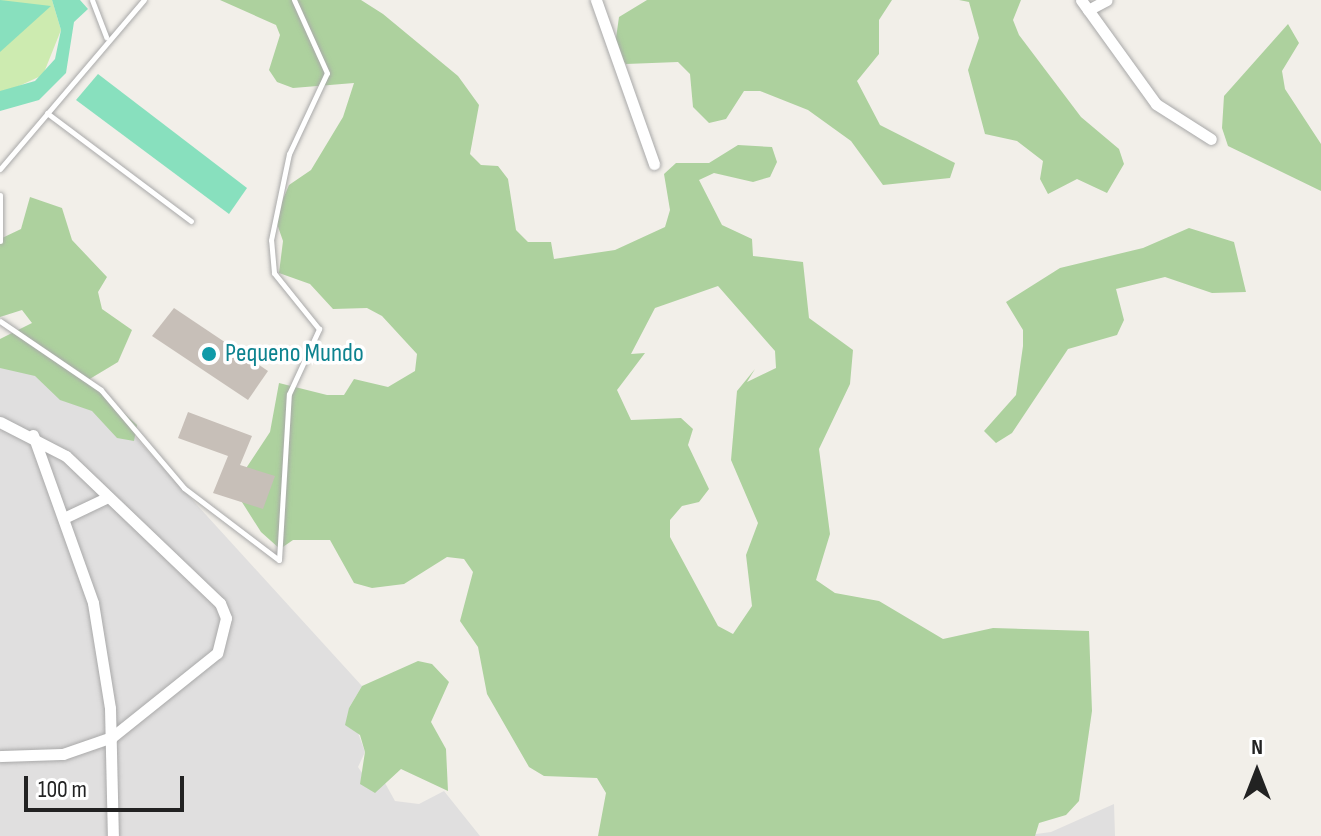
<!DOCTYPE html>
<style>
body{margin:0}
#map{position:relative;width:1321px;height:836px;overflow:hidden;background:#f2efe9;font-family:"Sofia Sans Condensed",sans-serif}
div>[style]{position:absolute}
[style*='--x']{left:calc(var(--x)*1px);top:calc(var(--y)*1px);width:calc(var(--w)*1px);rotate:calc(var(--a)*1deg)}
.residential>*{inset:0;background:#e0dfdf}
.grass>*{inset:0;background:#cdebb0}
.forest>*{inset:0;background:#add19e}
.pitch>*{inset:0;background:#88e0be}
.building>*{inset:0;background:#c7bfb8}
.roads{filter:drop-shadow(0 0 2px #a9a9a9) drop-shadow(0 0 2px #a9a9a9)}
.service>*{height:5px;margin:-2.5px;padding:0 2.5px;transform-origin:2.5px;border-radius:2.5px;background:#fff}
.minor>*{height:11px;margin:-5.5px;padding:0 5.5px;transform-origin:5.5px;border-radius:5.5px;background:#fff}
.dots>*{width:22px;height:22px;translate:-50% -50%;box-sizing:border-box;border:4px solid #fff;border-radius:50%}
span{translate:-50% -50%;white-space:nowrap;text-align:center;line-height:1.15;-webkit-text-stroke:7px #fff;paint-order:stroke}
.culture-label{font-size:26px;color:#0d838f}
.left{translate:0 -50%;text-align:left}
.north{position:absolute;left:1217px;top:732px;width:80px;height:80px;-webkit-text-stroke:6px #fff;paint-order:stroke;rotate:0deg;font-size:22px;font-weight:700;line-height:32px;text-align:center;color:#222}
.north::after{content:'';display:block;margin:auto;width:28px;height:36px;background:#222;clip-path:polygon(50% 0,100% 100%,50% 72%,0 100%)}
.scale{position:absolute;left:24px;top:776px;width:160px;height:36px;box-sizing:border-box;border:4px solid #222;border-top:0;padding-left:10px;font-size:24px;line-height:28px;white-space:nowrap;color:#222;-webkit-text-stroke:6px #fff;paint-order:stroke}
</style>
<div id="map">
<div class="residential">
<div style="clip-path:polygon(21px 364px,115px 415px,362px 686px,349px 708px,365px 752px,358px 767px,375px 792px,385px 783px,395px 801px,419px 804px,444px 791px,480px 836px,0 836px,0 365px)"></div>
<div style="clip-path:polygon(1114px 804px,1115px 836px,1021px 836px,1051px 832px)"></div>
</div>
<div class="grass">
<div style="clip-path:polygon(0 0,52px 0,61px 30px,43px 75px,8px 91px,0 91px)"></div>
</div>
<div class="forest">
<div style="clip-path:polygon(evenodd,220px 0,361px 0,383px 14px,458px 76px,479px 105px,470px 154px,481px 165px,498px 166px,508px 179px,516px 230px,528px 242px,551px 242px,554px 259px,615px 250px,665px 227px,670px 210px,664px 174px,676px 163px,709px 163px,738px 145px,772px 147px,777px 162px,770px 177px,753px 182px,714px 173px,699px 180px,722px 225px,752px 239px,753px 256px,803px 262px,809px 318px,853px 350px,850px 384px,819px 449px,830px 534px,816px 580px,835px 593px,879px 601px,943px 639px,993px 628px,1089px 631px,1092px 711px,1079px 801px,1066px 815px,1039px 823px,1035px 836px,598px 836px,606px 793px,597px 778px,544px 776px,529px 767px,487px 694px,478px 647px,460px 621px,473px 572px,464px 559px,447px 557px,404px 584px,372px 588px,354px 583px,330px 540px,293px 540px,280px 549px,261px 532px,233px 488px,270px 432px,279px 383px,327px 395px,344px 395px,354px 379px,388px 387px,415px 371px,417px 354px,382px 316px,367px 308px,333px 309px,310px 284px,279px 273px,283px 241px,275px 218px,289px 185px,311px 170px,343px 117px,354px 83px,293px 88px,277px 82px,269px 70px,280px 35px,276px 25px,220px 0,718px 286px,775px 351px,776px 368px,747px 382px,755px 369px,737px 391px,731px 460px,758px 523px,746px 555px,752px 606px,733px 634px,718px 626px,670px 537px,670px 520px,682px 506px,699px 502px,709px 489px,688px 445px,693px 429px,681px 418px,631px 420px,617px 390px,645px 353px,631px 354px,655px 308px,718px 286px)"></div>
<div style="clip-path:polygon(647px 0,892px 0,879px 20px,879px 54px,857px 81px,880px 125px,955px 163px,950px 178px,883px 185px,851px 141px,808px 110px,760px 91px,744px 91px,726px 119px,709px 123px,693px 107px,690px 74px,678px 62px,626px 64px,614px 52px,619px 17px)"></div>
<div style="clip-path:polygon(959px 0,1021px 0,1013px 20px,1019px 35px,1081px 117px,1119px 149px,1124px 164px,1107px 193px,1077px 179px,1048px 194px,1040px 179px,1043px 161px,1017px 141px,985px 134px,968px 70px,979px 38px,969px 2px)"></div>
<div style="clip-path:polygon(1288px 24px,1299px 43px,1282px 71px,1285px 89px,1321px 144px,1321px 191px,1228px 146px,1222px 128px,1224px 96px)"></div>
<div style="clip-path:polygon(30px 197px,62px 208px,72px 240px,107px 277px,98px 292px,102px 309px,132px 330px,118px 362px,88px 380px,137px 425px,134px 441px,117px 438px,92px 411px,60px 400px,35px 376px,0 368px,0 339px,32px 323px,22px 310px,0 317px,0 239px,21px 229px)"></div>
<div style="clip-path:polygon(1189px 228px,1234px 242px,1246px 292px,1212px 293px,1165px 277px,1116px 289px,1124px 320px,1117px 335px,1068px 349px,1012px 433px,996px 443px,984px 431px,1016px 395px,1023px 346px,1023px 330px,1006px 302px,1060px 268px,1143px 248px)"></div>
<div style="clip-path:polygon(418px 661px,432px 664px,449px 682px,431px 722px,446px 749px,448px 791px,401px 769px,375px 793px,360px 784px,365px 752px,360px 735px,345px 725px,349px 708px,362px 686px)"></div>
</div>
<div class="pitch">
<div style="clip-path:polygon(0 0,51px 6px,0 52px)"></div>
<div style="clip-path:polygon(52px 0,80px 0,88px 9px,74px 22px,66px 73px,39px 100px,0 111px,0 91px,35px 81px,55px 59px,61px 30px)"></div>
<div style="clip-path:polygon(98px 74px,247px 188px,229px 214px,76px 100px)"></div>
</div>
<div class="building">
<div style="clip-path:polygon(174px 308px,268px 371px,248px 400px,152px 336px)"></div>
<div style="clip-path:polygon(188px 412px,252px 436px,240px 465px,275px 476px,263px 509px,213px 493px,228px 456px,178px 438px)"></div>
</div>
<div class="roads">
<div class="service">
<div style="--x:92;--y:0;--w:40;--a:69"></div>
<div style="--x:47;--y:113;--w:180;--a:36.9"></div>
<div style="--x:0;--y:169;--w:222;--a:-49.6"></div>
<div style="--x:0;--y:195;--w:46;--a:90"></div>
<div style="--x:0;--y:321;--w:122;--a:34.3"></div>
<div style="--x:101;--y:390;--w:128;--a:49.7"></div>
<div style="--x:184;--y:488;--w:119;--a:37.2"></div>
<div style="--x:279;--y:560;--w:166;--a:-86.6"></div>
<div style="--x:289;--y:394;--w:72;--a:-65.2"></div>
<div style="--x:319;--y:329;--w:72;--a:-128.8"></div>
<div style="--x:274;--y:273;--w:33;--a:-95"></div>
<div style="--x:271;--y:240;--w:88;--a:-78.2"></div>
<div style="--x:289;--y:154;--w:89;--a:-64.9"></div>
<div style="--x:327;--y:73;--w:80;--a:-114.3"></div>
</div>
<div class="minor">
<div style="--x:596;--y:0;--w:174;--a:70.5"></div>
<div style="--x:1081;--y:0;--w:128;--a:54.2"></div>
<div style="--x:1156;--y:104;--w:65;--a:32.5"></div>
<div style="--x:1088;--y:10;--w:21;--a:-28"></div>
<div style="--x:0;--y:422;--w:74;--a:27.3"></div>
<div style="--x:66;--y:456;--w:213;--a:43.7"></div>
<div style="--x:220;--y:603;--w:16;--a:68"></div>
<div style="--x:226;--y:618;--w:36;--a:104"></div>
<div style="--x:217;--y:653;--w:134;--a:141.3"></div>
<div style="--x:112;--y:737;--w:52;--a:160.9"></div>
<div style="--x:63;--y:754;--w:63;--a:178.2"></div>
<div style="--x:33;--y:435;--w:178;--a:70.3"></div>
<div style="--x:93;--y:603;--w:106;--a:80.8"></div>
<div style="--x:110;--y:708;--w:128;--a:88.7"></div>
<div style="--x:66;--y:517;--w:44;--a:-25.4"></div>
</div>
</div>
<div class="dots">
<div style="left:209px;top:354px;background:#0f9aa8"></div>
</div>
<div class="culture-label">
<span class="left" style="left:225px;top:354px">Pequeno Mundo</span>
</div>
<div class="north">N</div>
<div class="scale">100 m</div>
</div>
